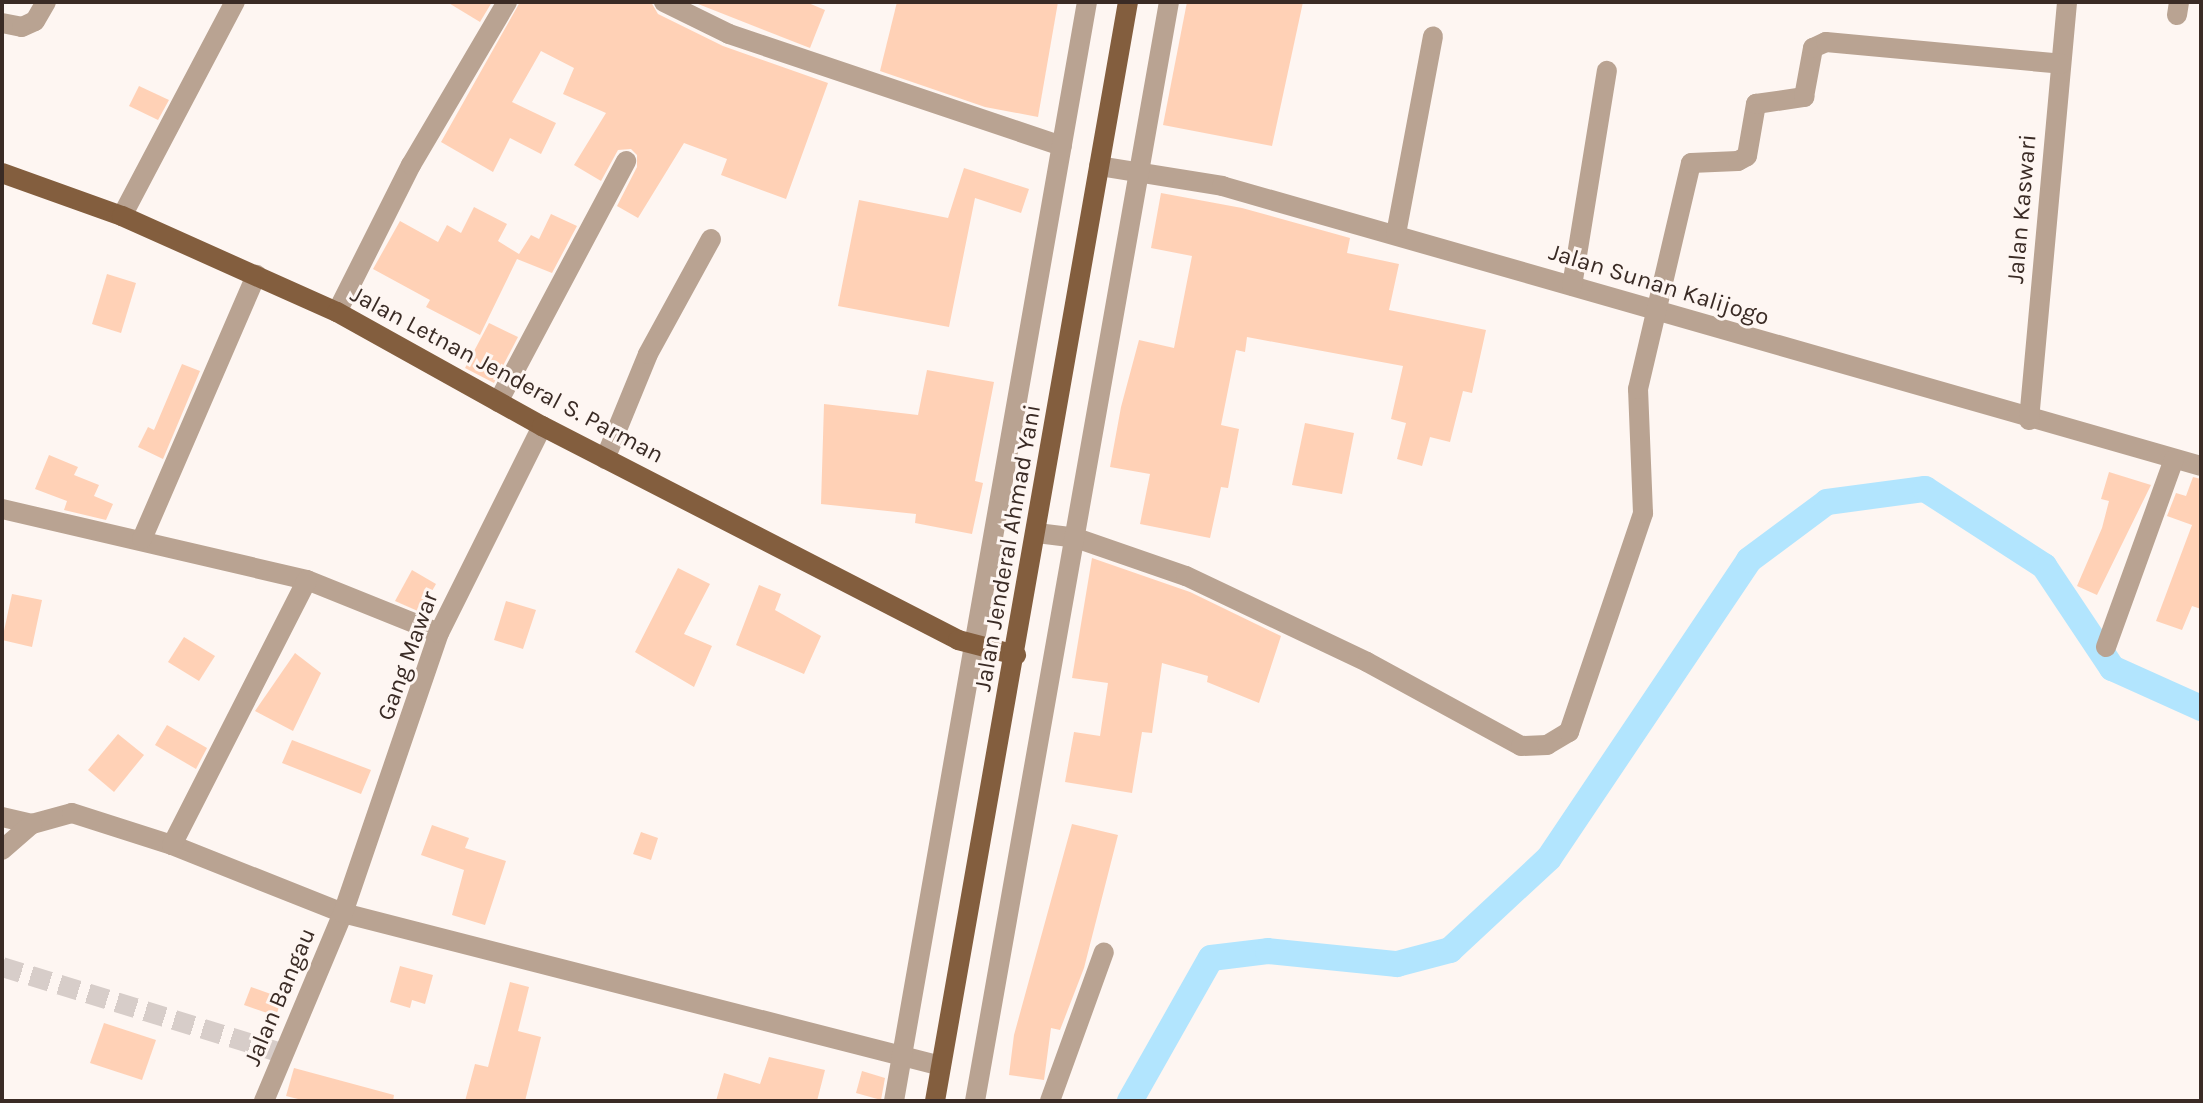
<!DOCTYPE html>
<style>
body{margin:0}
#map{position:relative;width:2203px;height:1103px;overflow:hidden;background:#fef6f2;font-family:Karla,sans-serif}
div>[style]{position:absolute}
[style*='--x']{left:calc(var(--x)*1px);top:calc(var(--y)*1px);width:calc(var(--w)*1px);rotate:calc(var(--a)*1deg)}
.canal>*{height:26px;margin:-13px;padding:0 13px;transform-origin:13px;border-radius:13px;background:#b2e5fe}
.building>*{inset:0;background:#ffd1b6}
.minor-tunnel>*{height:20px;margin-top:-10px;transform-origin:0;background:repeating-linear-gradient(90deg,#d7cdc9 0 20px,transparent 0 30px)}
.minor>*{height:20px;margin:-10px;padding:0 10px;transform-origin:10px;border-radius:10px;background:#b9a392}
.major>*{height:20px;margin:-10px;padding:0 10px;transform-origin:10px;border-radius:10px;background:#835e3e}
span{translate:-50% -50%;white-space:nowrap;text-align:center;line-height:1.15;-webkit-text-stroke:6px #fef6f2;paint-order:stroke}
.street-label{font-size:24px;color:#3a2b25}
.frame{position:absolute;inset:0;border:4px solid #3a2b25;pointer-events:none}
</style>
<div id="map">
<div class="canal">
<div style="--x:1130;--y:1101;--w:164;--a:-60.5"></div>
<div style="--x:1211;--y:958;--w:57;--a:-7"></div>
<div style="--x:1268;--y:951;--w:130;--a:5.8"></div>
<div style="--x:1397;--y:964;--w:55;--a:-14.8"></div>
<div style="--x:1450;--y:950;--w:135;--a:-42.9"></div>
<div style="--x:1549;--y:858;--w:359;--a:-56.1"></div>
<div style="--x:1749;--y:560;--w:97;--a:-36.6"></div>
<div style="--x:1827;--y:502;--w:99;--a:-7.6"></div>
<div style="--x:1925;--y:489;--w:142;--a:32.9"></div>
<div style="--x:2044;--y:566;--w:123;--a:56.3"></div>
<div style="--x:2112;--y:668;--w:98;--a:24.2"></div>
</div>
<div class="building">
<div style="clip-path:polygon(447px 2px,492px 2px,480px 22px)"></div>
<div style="clip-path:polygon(520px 2px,651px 2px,658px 14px,723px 46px,828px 83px,786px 199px,721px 175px,727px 159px,684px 143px,638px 218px,617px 206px,637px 167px,637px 155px,631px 149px,618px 150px,601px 181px,574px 165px,606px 113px,563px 94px,574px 68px,541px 51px,512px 102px,556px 123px,541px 154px,510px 138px,493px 172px,441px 142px)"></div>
<div style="clip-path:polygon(693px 2px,806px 2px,825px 10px,810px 48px)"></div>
<div style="clip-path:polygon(897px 2px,1058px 2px,1038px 117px,985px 107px,880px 71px)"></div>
<div style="clip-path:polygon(1187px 2px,1303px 2px,1272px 146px,1163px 125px)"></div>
<div style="clip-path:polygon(139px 86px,169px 100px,158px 120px,129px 106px)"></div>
<div style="clip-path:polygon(964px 168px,1029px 189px,1021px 213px,975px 198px,949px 327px,838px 306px,859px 200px,948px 218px)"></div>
<div style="clip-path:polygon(1161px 193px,1242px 208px,1350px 238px,1347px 253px,1399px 264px,1389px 310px,1486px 330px,1472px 393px,1463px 391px,1450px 442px,1430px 437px,1422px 466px,1397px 459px,1406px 423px,1391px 419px,1403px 366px,1247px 337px,1245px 352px,1236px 350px,1221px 425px,1239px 429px,1228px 488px,1221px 487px,1210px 538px,1140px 524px,1150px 474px,1110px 467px,1121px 407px,1139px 340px,1174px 348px,1192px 256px,1151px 248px)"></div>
<div style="clip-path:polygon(474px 207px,507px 224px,498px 241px,519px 254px,531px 235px,539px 239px,551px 214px,577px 226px,552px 273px,517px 259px,480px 335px,426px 307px,430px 300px,373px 269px,400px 221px,438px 242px,447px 225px,461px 233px)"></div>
<div style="clip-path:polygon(107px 274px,136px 283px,121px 333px,92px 324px)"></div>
<div style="clip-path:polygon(489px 323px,518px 337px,494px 383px,465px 368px)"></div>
<div style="clip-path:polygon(182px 364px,200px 371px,163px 459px,138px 447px,148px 427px,154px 430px)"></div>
<div style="clip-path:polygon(927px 370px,994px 382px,975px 481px,983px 483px,972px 534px,915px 523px,916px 514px,821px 504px,824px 404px,918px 415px)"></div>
<div style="clip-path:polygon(1305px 423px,1354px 433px,1342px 494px,1292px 485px)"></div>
<div style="clip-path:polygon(49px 455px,78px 467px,74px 475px,99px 485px,94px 496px,113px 504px,106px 520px,64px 510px,67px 501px,35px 489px)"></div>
<div style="clip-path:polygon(2109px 472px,2151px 485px,2097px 595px,2077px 586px,2102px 528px,2109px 501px,2101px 499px)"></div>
<div style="clip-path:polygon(2193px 477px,2201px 479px,2201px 609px,2192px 606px,2182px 630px,2156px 621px,2192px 525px,2167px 516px,2176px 493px,2186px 496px)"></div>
<div style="clip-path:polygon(1092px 558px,1190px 592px,1281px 636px,1259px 703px,1207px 682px,1208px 676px,1162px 663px,1152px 733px,1142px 732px,1132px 793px,1065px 782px,1074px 732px,1100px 736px,1108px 683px,1072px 678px)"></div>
<div style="clip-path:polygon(678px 568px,710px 584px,684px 634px,712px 646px,694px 687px,635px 652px)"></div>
<div style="clip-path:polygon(412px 570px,436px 584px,420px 612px,395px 601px)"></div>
<div style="clip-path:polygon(759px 585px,781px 594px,775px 610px,821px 636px,804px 674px,736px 645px)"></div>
<div style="clip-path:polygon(12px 594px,42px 600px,32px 647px,2px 640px)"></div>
<div style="clip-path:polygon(506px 601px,536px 610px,523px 649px,494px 640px)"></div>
<div style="clip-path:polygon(184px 637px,215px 656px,199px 681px,168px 662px)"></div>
<div style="clip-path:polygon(295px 653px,321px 673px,293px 731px,255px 711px)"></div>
<div style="clip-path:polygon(167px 725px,207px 748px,196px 769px,155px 745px)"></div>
<div style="clip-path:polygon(118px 734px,144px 755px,114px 792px,88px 770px)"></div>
<div style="clip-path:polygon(292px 740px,371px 770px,361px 794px,282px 763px)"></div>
<div style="clip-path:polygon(1072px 824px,1118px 835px,1084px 968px,1060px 1030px,1051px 1028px,1044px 1080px,1009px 1075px,1014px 1035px)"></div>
<div style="clip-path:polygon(432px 825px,469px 838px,465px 848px,506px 861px,485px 925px,452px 915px,464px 870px,421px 855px)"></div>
<div style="clip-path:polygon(641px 832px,658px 838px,651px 860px,633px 854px)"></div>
<div style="clip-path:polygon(400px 966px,433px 975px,425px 1004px,412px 1000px,410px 1008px,390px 1002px)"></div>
<div style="clip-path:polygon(510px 982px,529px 987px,518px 1031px,541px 1037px,525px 1101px,465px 1101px,475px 1064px,488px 1067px)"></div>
<div style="clip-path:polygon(251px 987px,282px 998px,276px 1016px,244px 1005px)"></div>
<div style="clip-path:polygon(104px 1023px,156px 1040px,142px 1080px,90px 1063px)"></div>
<div style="clip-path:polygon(769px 1057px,825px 1070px,817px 1101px,716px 1101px,724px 1073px,760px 1084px)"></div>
<div style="clip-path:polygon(294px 1068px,394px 1095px,393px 1101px,306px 1101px,286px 1096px)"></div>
<div style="clip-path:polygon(862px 1071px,885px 1078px,881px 1100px,856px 1093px)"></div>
</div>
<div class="minor-tunnel">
<div style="--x:2;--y:967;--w:295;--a:17.1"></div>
</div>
<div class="minor">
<div style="--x:664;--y:2;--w:72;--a:26.2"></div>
<div style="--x:729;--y:34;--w:351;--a:18.6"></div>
<div style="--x:2177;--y:15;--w:13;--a:-81"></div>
<div style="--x:2;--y:23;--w:20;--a:11"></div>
<div style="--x:22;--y:27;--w:14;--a:-25"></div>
<div style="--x:35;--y:21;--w:22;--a:-60"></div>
<div style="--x:1099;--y:166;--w:125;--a:9.2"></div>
<div style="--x:1222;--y:186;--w:1018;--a:15.96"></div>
<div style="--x:122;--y:216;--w:242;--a:-62.2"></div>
<div style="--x:1396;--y:234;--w:201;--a:-79.4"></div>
<div style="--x:1572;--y:286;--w:218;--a:-80.8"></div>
<div style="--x:337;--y:312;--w:165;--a:-63.3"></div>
<div style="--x:411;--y:165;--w:189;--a:-59.5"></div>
<div style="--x:498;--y:402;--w:273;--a:-62"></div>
<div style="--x:2029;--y:420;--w:420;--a:-84.8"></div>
<div style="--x:605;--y:459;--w:113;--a:-67.7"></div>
<div style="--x:648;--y:354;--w:131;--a:-61.3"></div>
<div style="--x:2;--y:509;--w:313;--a:13.1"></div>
<div style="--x:307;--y:580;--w:142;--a:21.9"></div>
<div style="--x:1037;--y:533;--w:39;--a:7"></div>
<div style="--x:1076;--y:538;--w:116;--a:19.1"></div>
<div style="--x:1186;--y:576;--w:200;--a:25.4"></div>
<div style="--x:1367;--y:662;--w:175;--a:28.6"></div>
<div style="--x:1521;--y:746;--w:26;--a:-2"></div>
<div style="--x:1547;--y:745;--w:26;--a:-31"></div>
<div style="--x:1569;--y:732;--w:231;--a:-71.3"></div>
<div style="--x:1643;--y:513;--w:124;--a:-92.3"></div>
<div style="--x:1638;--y:389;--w:232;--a:-76.8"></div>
<div style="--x:1691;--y:163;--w:47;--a:-2.4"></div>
<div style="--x:1738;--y:161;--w:10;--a:-29"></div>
<div style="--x:1747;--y:156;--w:53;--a:-80.2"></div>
<div style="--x:1756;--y:104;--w:49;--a:-8.3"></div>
<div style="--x:1804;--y:97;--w:50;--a:-79.6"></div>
<div style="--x:1813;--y:48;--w:14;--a:-25"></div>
<div style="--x:1826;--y:42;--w:236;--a:5.3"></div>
<div style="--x:142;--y:539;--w:288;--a:-66.6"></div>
<div style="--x:2106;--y:647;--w:200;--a:-70.1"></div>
<div style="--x:2;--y:817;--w:31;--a:13"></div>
<div style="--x:32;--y:824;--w:41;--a:-15.4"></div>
<div style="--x:72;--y:813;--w:105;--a:17.7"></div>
<div style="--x:172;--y:845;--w:184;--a:21.7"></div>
<div style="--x:343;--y:913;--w:617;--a:14.35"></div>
<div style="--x:172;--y:845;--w:297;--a:-63"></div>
<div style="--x:2;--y:850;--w:40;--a:-41"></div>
<div style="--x:264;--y:1101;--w:204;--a:-67.2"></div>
<div style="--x:343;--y:913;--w:296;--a:-71.1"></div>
<div style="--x:439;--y:633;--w:231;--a:-63.5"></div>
<div style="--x:894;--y:1101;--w:1116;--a:-80.04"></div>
<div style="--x:975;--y:1101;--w:1116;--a:-79.99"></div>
<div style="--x:1050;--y:1101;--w:158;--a:-70.1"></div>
</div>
<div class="major">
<div style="--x:2;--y:173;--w:127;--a:19.7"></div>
<div style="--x:122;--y:216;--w:235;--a:24.1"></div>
<div style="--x:337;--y:312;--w:235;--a:29.1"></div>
<div style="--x:542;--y:426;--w:468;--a:27.2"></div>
<div style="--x:958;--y:640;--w:60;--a:14.5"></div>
<div style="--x:935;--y:1101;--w:1116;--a:-80.04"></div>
</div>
<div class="street-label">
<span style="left:2022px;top:209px;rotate:-85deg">Jalan Kaswari</span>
<span style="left:1659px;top:285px;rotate:17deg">Jalan Sunan Kalijogo</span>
<span style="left:507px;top:375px;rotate:28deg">Jalan Letnan Jenderal S. Parman</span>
<span style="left:1008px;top:548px;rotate:-80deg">Jalan Jenderal Ahmad Yani</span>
<span style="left:408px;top:656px;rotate:-70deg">Gang Mawar</span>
<span style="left:280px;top:997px;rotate:-67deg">Jalan Bangau</span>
</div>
<div class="frame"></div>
</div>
